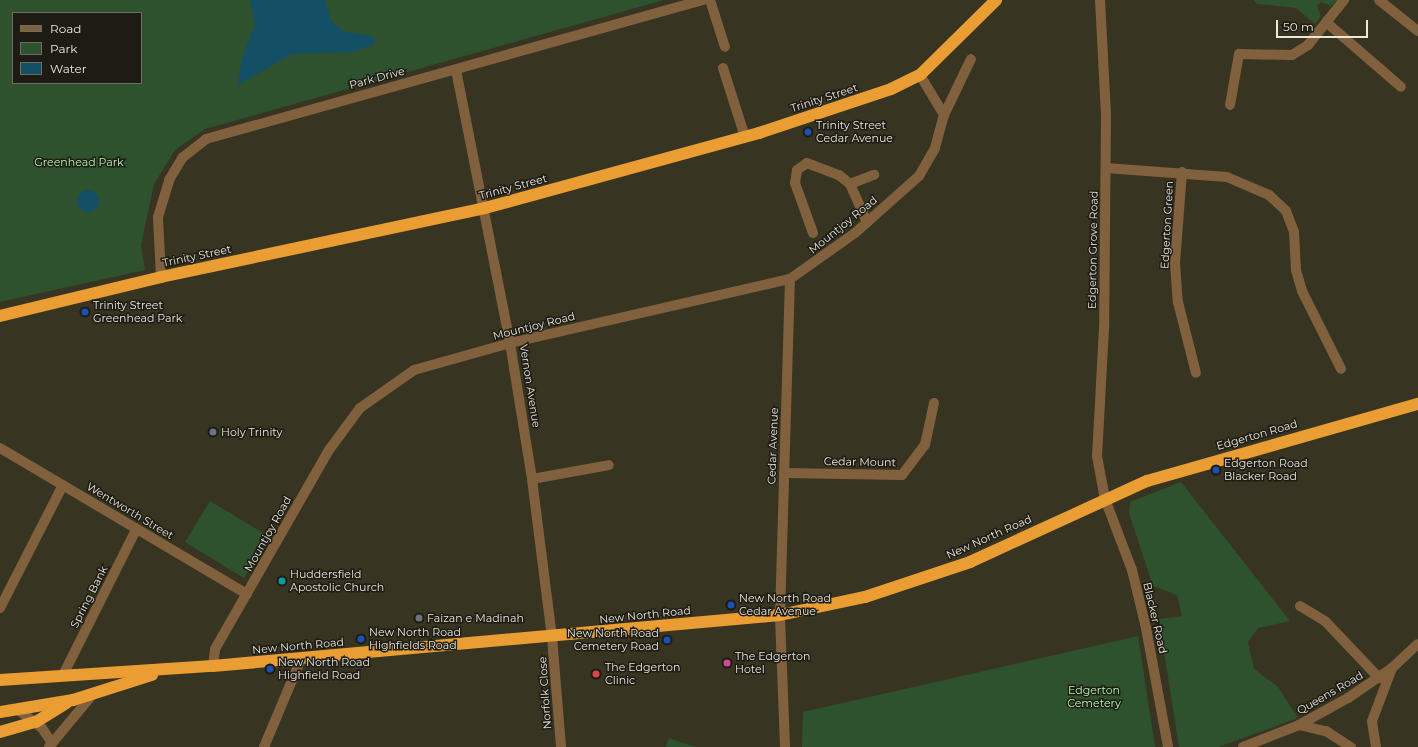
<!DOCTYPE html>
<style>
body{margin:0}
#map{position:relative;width:1418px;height:747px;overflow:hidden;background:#373421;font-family:Montserrat,sans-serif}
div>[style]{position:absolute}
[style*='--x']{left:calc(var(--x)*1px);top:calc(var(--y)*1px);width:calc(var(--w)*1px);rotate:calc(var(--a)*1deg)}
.green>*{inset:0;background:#2f522e}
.water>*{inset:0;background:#134f65}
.round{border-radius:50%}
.minor>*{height:10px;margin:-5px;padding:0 5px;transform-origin:5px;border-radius:5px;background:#81613d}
.highway>*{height:12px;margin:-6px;padding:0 6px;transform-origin:6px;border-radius:6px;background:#ea9d32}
.dots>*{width:11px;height:11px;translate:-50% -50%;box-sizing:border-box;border:2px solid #1d1b13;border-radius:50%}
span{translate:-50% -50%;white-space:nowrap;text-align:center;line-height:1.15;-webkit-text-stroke:3px #1d1b13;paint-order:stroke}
.street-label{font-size:11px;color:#eae8dc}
.poi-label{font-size:11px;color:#eae8dc}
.left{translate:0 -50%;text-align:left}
.right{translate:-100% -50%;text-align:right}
.park-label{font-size:11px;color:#b6f9b1}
.legend{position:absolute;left:12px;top:12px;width:130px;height:72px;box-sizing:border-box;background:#1d1b13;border:1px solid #6f6d63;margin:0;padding:5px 7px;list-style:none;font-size:12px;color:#eae8dc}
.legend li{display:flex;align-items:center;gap:8px;height:20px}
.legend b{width:20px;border:1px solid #6f6d63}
.scale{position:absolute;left:1276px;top:20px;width:92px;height:18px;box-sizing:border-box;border:2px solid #eae8dc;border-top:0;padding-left:5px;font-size:12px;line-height:14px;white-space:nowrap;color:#eae8dc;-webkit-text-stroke:3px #1d1b13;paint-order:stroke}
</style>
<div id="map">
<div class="green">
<div style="clip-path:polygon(evenodd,0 0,664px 0,205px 129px,175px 150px,154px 184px,141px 245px,145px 270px,0 302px,0 0,13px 13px,141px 13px,141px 83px,13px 83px,13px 13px)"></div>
<div style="clip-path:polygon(1254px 0,1338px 0,1331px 6px,1321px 2px,1317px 6px,1321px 16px,1315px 24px,1296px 8px,1257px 4px)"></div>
<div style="clip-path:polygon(1181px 482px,1290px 621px,1258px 628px,1248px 642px,1254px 669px,1278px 687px,1298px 718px,1218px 747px,1179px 747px,1159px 619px,1182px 616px,1177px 595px,1153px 586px,1129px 513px,1130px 502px)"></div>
<div style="clip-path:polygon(210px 501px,268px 536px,244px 578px,185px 542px)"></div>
<div style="clip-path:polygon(1138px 636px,1155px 747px,802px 747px,803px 712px)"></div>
<div style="clip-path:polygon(669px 738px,695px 747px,666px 747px)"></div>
</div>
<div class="water">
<div style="clip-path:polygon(250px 0,325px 0,331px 21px,343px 31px,375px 37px,374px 44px,353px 52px,292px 54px,238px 85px,242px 58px,255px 24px)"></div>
<div class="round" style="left:77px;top:190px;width:22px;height:22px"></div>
</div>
<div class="minor">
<div style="--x:710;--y:0;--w:49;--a:72.3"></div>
<div style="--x:1100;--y:0;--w:115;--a:87"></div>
<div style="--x:1106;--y:115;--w:213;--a:90.5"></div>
<div style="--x:1104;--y:328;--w:128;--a:93.1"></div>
<div style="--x:1097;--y:456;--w:44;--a:79.5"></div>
<div style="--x:1105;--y:499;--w:76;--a:69.2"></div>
<div style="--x:1132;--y:570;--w:60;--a:76.4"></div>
<div style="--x:1146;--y:628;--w:121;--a:79.5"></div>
<div style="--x:1379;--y:0;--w:50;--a:38.5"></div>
<div style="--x:1326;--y:22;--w:99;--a:40.9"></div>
<div style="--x:723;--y:68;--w:72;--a:72.3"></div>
<div style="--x:456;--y:70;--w:278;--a:78.8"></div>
<div style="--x:510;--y:343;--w:138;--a:80.8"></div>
<div style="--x:532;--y:479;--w:159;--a:82.8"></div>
<div style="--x:552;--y:637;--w:110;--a:85.3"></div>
<div style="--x:920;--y:75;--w:47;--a:59"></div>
<div style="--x:1230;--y:105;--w:52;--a:-80"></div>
<div style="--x:1239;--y:54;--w:53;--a:1.1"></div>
<div style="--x:1292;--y:55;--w:19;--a:-32"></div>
<div style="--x:1308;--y:45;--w:58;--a:-51.3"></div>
<div style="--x:1106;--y:168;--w:121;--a:4.3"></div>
<div style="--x:1227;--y:177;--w:46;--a:23.2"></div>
<div style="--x:1269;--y:195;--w:23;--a:43"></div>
<div style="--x:1286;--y:211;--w:22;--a:69"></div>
<div style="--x:1294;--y:232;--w:38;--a:87"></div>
<div style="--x:1296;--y:270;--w:22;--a:74"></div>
<div style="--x:1302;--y:291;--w:87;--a:63.4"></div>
<div style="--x:1182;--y:172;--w:91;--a:94.4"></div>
<div style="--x:1175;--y:263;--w:39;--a:86"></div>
<div style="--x:1178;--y:302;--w:73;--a:75.8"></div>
<div style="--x:850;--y:184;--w:26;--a:-21"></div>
<div style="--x:813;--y:233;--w:53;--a:-109.8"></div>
<div style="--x:795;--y:183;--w:13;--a:-81"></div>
<div style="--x:797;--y:170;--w:12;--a:-35"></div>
<div style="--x:807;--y:163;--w:34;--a:21"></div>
<div style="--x:839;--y:175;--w:14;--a:39"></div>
<div style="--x:850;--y:184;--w:42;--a:65.9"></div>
<div style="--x:161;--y:277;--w:60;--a:-92.9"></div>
<div style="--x:158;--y:217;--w:39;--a:-73"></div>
<div style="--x:169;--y:180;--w:26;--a:-59"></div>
<div style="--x:182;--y:158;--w:31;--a:-38"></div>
<div style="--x:206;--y:139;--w:516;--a:-15.63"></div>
<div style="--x:0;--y:448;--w:287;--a:30.6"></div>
<div style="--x:784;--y:473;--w:118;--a:1"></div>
<div style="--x:902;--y:475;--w:38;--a:-53"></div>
<div style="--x:925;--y:445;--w:43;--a:-77.9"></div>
<div style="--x:532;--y:479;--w:78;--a:-10.3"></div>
<div style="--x:1300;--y:606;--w:29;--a:31"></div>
<div style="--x:1325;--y:621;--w:79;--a:46.5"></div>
<div style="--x:0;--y:608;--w:138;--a:-62.9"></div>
<div style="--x:213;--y:666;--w:17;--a:-83"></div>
<div style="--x:215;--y:649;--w:229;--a:-60.2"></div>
<div style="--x:329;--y:450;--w:52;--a:-53.6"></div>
<div style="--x:360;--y:408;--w:66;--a:-35.1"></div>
<div style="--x:414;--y:370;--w:100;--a:-15.7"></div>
<div style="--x:510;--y:343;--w:287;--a:-12.9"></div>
<div style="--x:790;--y:279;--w:80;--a:-35.3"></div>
<div style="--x:855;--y:233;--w:86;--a:-41.7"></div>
<div style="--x:919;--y:176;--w:32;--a:-60"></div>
<div style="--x:935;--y:148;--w:34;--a:-75"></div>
<div style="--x:944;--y:115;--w:62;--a:-64.3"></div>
<div style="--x:63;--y:675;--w:162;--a:-63.3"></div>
<div style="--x:17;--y:709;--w:31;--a:37"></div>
<div style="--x:42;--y:728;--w:18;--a:56"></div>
<div style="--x:1299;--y:725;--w:28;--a:13"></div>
<div style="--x:1326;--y:731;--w:30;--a:33"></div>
<div style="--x:49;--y:747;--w:69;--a:-50.3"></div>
<div style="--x:264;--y:747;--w:95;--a:-67.2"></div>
<div style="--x:785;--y:747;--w:132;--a:-92.2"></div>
<div style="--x:780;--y:615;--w:336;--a:-88.3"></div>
<div style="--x:1243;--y:747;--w:60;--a:-21.4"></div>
<div style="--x:1299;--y:725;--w:56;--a:-28.9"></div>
<div style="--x:1348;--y:698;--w:53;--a:-34.3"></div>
<div style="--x:1392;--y:668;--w:35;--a:-43"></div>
<div style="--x:1376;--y:747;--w:26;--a:-99"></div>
<div style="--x:1372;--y:721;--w:57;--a:-69.3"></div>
</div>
<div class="highway">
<div style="--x:0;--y:316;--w:166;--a:-13.6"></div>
<div style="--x:161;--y:277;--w:331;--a:-12"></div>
<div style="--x:485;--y:208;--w:284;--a:-15.3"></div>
<div style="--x:759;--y:133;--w:139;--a:-18.4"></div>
<div style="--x:891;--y:89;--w:32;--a:-26"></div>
<div style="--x:920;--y:75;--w:107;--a:-44.6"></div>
<div style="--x:0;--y:680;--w:213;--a:-3.8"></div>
<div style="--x:213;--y:666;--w:569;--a:-5.14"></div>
<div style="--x:780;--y:615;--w:87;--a:-12"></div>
<div style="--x:865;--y:597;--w:111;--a:-18.4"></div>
<div style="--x:970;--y:562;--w:195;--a:-24.6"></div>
<div style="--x:1147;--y:481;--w:282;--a:-15.9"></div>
<div style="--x:0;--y:712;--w:74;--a:-9.3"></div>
<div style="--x:73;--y:700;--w:83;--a:-17.6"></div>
<div style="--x:0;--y:732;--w:37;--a:-16"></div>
<div style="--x:36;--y:722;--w:36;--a:-32"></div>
</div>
<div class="dots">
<div style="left:808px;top:132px;background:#1a4fb4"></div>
<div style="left:85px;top:312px;background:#1a4fb4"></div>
<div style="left:213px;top:432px;background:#6b7280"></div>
<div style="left:1216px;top:470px;background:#1a4fb4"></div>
<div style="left:282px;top:581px;background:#0f9aa8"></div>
<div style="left:731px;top:605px;background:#1a4fb4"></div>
<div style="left:419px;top:618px;background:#6b7280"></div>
<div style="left:361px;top:639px;background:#1a4fb4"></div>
<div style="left:667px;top:640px;background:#1a4fb4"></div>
<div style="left:727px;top:663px;background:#d1479c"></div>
<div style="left:270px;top:669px;background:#1a4fb4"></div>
<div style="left:596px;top:674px;background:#e0444e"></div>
</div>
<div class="street-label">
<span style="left:377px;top:78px;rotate:-15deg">Park Drive</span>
<span style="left:824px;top:98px;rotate:-18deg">Trinity Street</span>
<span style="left:513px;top:187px;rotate:-15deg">Trinity Street</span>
<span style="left:843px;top:225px;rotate:-39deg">Mountjoy Road</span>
<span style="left:1167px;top:225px;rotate:-87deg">Edgerton Green</span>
<span style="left:1093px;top:250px;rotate:-89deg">Edgerton Grove Road</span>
<span style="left:197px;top:256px;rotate:-12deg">Trinity Street</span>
<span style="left:534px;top:326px;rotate:-14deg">Mountjoy Road</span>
<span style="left:530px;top:386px;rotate:81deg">Vernon Avenue</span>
<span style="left:1257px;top:435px;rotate:-16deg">Edgerton Road</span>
<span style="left:773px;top:446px;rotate:-88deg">Cedar Avenue</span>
<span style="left:860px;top:462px;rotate:1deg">Cedar Mount</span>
<span style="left:130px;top:511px;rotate:31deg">Wentworth Street</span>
<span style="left:268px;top:534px;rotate:-61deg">Mountjoy Road</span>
<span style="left:989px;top:537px;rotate:-24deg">New North Road</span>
<span style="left:89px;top:597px;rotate:-63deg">Spring Bank</span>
<span style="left:645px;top:615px;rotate:-6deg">New North Road</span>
<span style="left:1155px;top:618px;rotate:77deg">Blacker Road</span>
<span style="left:298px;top:646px;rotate:-5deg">New North Road</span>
<span style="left:545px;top:693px;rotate:-94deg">Norfolk Close</span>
<span style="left:1330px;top:693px;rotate:-30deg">Queens Road</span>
</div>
<div class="poi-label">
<span class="left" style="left:816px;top:132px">Trinity Street<br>Cedar Avenue</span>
<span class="left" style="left:93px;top:312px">Trinity Street<br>Greenhead Park</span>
<span class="left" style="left:221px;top:432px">Holy Trinity</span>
<span class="left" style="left:1224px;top:470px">Edgerton Road<br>Blacker Road</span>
<span class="left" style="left:290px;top:581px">Huddersfield<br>Apostolic Church</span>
<span class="left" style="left:739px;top:605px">New North Road<br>Cedar Avenue</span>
<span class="left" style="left:427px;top:618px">Faizan e Madinah</span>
<span class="left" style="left:369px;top:639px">New North Road<br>Highfields Road</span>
<span class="right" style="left:659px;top:640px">New North Road<br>Cemetery Road</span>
<span class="left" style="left:735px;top:663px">The Edgerton<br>Hotel</span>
<span class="left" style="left:278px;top:669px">New North Road<br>Highfield Road</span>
<span class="left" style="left:605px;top:674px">The Edgerton<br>Clinic</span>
</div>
<div class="park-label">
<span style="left:79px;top:162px">Greenhead Park</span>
<span style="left:1094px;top:697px">Edgerton<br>Cemetery</span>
</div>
<ul class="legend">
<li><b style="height:5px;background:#81613d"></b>Road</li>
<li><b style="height:11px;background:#2f522e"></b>Park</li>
<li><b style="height:11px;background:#134f65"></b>Water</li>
</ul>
<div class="scale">50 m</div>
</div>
